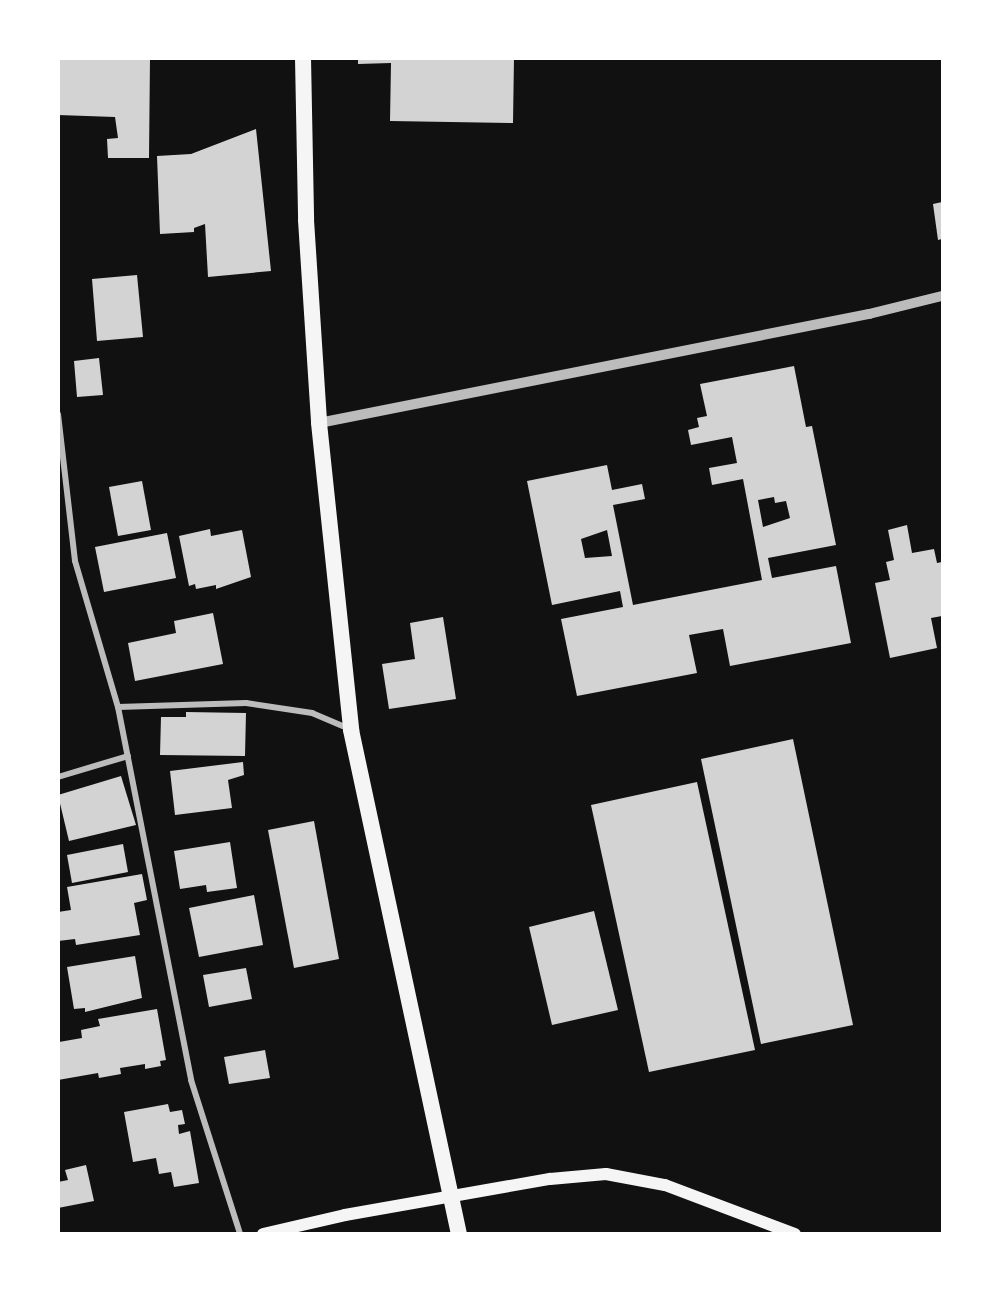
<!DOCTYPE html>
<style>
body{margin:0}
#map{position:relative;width:1001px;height:1292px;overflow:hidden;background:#111;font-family:Signika,sans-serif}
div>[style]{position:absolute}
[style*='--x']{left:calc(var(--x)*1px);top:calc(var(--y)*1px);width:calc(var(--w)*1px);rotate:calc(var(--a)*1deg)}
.building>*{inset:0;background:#d3d3d3}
.minor>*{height:6px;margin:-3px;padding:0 3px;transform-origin:3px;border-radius:3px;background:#bcbcbc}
.tertiary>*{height:10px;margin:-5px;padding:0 5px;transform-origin:5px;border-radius:5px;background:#bcbcbc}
.secondary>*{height:12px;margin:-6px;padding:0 6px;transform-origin:6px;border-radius:6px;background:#f5f5f5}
.trunk>*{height:16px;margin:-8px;padding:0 8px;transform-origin:8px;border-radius:8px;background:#f5f5f5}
span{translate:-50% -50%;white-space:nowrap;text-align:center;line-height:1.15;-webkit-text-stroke:4.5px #fff;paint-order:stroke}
.frame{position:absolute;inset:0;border:60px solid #fff;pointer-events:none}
</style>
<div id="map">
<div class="building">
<div style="clip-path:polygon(58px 58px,150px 58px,149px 158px,108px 158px,107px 139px,118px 138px,115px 117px,58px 115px)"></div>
<div style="clip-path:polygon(358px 58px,514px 58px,513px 123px,390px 121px,391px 63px,358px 64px)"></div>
<div style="clip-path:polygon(256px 129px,271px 271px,208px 277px,205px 224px,194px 228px,194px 232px,160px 234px,157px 156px,191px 154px)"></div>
<div style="clip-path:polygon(942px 202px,942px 239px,938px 240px,933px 204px)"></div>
<div style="clip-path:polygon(137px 275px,143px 337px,97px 341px,92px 279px)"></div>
<div style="clip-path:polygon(99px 358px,103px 395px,77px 397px,74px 361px)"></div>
<div style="clip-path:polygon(evenodd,794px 366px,806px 427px,812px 426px,836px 545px,768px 558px,772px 578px,836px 566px,851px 643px,730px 666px,723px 629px,689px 635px,697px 673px,577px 696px,561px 619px,623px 607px,620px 591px,552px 605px,527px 481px,607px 465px,612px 490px,642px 484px,645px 499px,613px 505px,633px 605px,762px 580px,743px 479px,712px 485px,709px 468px,737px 463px,732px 437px,691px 445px,688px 430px,699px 427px,697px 418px,707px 416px,700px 384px,794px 366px,774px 497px,775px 503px,786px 501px,790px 518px,763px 527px,758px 500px,774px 497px,794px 366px,607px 530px,612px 556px,585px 558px,581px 539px,607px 530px)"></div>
<div style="clip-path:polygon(142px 481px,151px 530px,118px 536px,109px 487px)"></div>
<div style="clip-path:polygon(907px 525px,912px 553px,934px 549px,937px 563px,942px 562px,942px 616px,931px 618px,937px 648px,890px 658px,875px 583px,890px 580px,886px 562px,894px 560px,888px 530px)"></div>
<div style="clip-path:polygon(210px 529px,211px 536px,242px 530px,251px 577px,216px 589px,216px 585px,196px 589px,195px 584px,189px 586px,179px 536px)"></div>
<div style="clip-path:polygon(167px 533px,176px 578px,104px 592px,95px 547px)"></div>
<div style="clip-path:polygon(213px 613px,223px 664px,135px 681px,128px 643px,176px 633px,174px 621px)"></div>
<div style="clip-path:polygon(443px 617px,456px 699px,389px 709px,382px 664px,415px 659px,410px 623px)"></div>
<div style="clip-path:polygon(186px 712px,246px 713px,245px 756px,160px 755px,161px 717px,186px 717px)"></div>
<div style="clip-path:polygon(793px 739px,853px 1025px,761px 1044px,701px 759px)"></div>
<div style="clip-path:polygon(243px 762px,244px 775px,228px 780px,232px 808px,175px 815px,170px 771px)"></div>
<div style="clip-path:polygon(121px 776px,136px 825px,69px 841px,58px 795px)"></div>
<div style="clip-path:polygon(697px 782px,755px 1050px,649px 1072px,591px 805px)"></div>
<div style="clip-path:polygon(314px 821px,339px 959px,294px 968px,268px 830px)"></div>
<div style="clip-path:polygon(230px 842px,237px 888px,207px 892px,206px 885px,180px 889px,174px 851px)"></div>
<div style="clip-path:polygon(123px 844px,128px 872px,72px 883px,67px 855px)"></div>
<div style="clip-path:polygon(142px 874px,147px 900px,134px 903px,140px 935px,76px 945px,75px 939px,58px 941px,58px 912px,71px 910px,67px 887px)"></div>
<div style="clip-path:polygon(254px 895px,263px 945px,199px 957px,189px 908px)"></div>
<div style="clip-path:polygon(594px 911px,618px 1010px,552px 1025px,529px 927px)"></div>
<div style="clip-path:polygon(135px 956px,142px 998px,85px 1012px,85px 1008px,74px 1009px,67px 967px)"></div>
<div style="clip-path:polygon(246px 968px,252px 999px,209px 1007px,203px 975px)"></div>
<div style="clip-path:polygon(157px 1009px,166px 1060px,160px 1061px,161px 1066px,145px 1069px,145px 1064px,120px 1068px,121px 1074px,99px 1078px,98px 1073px,58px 1080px,59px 1042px,82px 1038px,81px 1030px,100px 1026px,98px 1019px)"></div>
<div style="clip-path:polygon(265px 1050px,270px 1078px,229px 1084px,224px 1057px)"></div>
<div style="clip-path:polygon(168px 1104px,170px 1112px,182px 1110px,185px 1124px,178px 1125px,179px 1134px,190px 1131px,199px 1183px,174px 1187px,171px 1172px,159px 1174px,156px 1158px,133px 1162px,124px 1112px)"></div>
<div style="clip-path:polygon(86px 1165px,94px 1201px,58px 1208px,58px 1182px,68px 1180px,65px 1170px)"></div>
</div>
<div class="minor">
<div style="--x:58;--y:414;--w:148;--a:83.4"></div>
<div style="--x:75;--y:561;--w:152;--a:73.6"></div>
<div style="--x:118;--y:707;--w:380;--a:78.9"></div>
<div style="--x:191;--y:1080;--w:162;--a:72.3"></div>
<div style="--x:118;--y:707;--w:128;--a:-1.8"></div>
<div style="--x:246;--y:703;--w:67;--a:8.6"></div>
<div style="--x:312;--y:713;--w:39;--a:23"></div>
<div style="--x:58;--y:777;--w:73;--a:-16.7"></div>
</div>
<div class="tertiary">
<div style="--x:319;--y:423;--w:561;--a:-11.21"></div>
<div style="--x:869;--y:314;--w:75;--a:-13.9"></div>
</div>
<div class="secondary">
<div style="--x:263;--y:1234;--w:84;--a:-13"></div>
<div style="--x:345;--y:1215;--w:208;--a:-10"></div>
<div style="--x:550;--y:1179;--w:56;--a:-5.1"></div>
<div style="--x:606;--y:1174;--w:60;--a:10.6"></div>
<div style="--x:665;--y:1185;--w:139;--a:20.7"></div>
</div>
<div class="trunk">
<div style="--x:303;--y:58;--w:162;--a:88.9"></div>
<div style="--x:306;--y:220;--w:203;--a:86.3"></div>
<div style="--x:319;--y:423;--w:309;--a:84"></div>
<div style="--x:351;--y:730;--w:515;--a:77.91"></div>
</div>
<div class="frame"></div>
</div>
